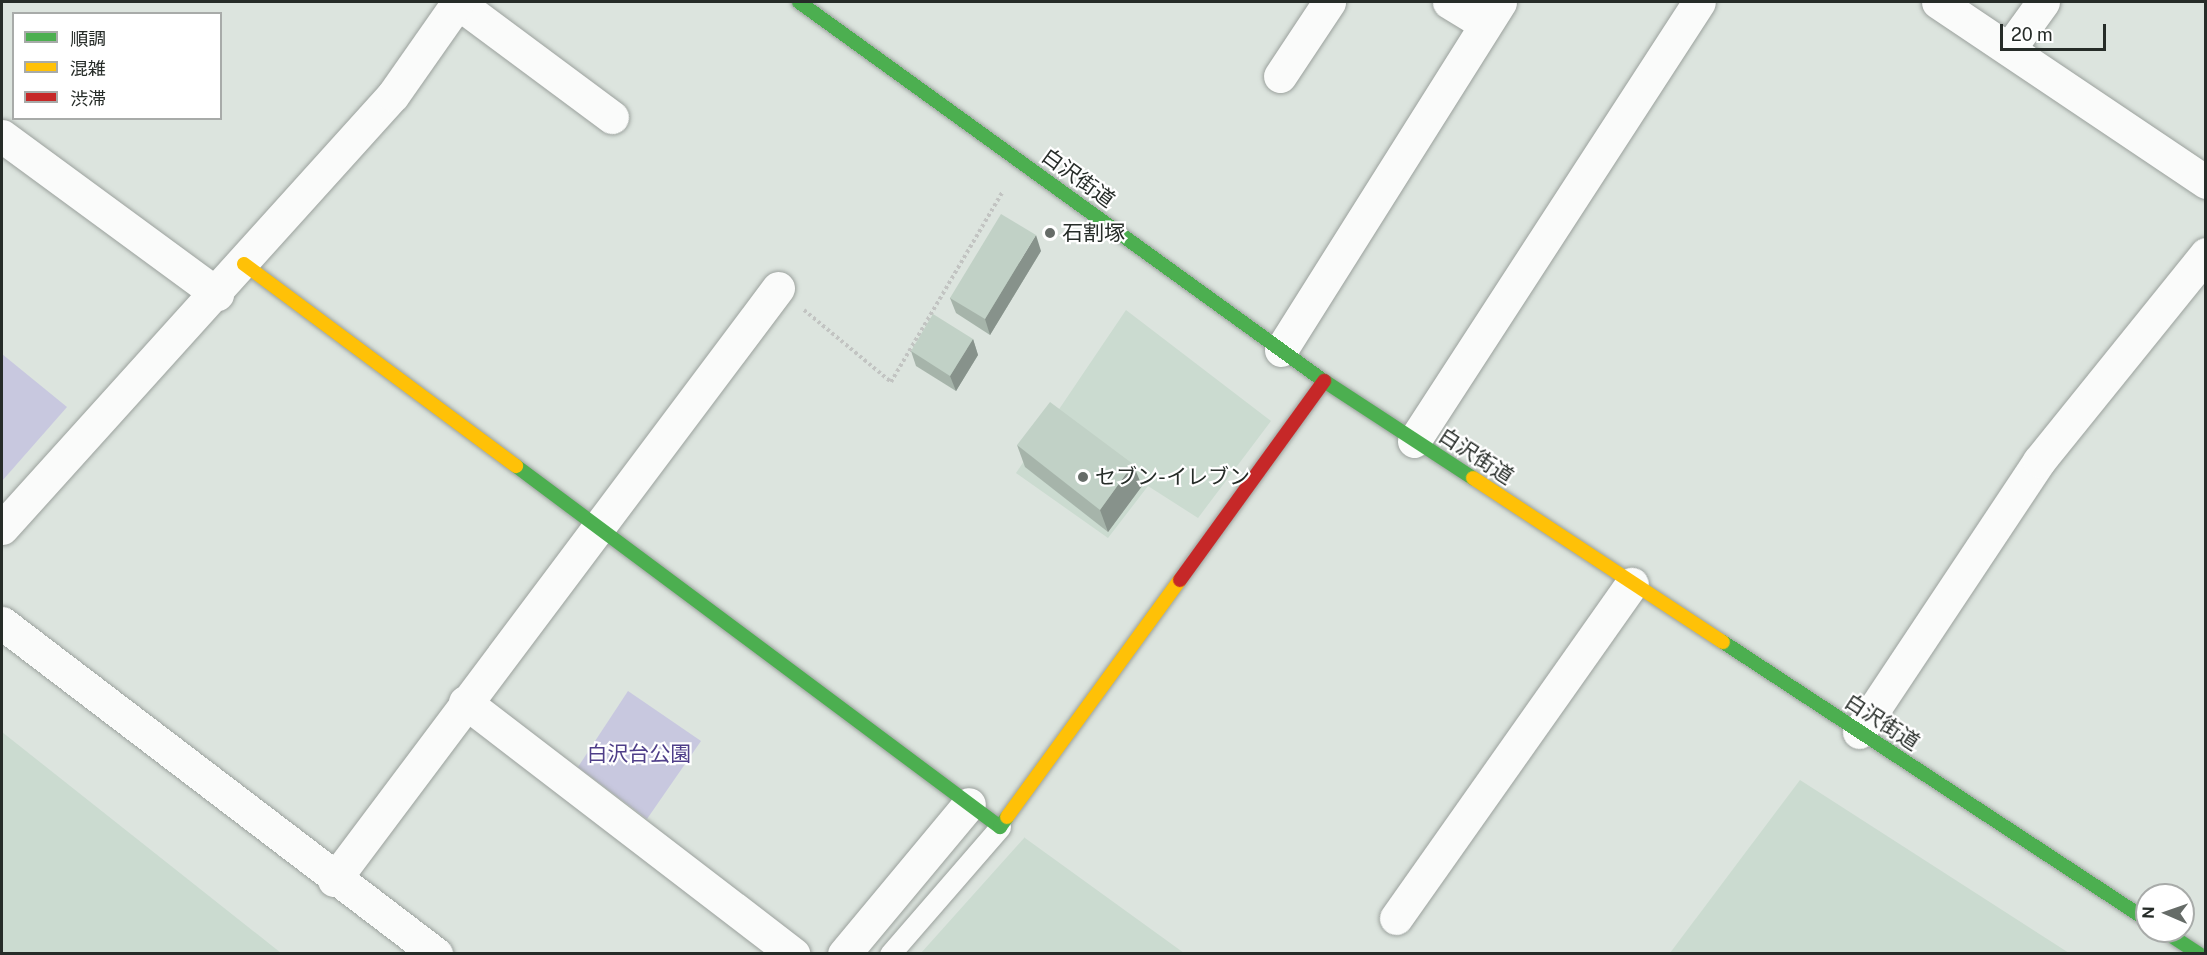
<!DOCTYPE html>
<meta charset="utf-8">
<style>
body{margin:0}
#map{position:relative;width:2207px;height:955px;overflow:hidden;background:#dce4de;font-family:"Public Sans","Noto Sans JP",sans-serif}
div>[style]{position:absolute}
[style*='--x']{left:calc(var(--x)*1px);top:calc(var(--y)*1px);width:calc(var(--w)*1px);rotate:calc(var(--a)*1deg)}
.built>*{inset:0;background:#cbdbd0}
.green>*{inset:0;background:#c8c8df}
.path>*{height:4px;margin-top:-2px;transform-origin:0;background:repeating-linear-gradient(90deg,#c2c4c2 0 3px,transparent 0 6px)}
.roads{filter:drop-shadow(0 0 2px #9ba19d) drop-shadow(0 0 2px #9ba19d)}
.lane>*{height:21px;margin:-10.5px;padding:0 10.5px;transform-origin:10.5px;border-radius:10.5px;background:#fafbfa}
.street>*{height:33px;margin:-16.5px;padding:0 16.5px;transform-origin:16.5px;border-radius:16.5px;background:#fafbfa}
.fast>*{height:14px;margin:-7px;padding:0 7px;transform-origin:7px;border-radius:7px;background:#4caf50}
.slow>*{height:14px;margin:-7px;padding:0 7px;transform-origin:7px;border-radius:7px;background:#ffc107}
.jam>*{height:14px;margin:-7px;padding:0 7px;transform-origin:7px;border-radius:7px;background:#c62828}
.wall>*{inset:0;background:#a6b4aa}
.shaded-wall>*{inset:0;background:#87928b}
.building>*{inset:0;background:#c1d1c6}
.dots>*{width:16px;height:16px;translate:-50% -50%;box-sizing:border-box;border:3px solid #fff;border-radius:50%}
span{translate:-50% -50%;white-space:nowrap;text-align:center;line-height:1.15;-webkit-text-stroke:4.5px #fff;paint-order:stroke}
.street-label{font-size:21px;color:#262c28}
.poi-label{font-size:21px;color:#262c28}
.left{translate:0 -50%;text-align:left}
.park-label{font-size:21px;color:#4f3f89}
.frame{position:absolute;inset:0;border:3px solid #262c28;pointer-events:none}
.legend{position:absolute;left:12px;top:12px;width:210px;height:108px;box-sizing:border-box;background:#fff;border:2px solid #a8aba9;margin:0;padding:8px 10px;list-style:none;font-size:18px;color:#262c28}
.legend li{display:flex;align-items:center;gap:12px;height:30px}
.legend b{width:30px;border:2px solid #a8aba9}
.north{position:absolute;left:2135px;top:883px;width:60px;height:60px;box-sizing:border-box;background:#fff;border:2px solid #a8aba9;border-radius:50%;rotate:272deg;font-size:16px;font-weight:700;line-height:24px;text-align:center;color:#262c28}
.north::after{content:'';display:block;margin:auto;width:21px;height:27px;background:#666c68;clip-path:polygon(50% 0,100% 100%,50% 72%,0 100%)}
.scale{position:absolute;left:2000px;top:24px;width:106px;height:27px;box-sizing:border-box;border:3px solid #262c28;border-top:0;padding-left:8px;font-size:18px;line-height:21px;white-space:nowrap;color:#262c28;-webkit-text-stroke:4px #fff;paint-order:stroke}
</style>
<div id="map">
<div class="built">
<div style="clip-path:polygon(1126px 310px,1271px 421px,1198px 518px,1148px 486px,1108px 538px,1016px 473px)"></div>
<div style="clip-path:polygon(2px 732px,281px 953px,2px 953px)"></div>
<div style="clip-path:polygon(1800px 780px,2069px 953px,1670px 953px)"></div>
<div style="clip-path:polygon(1025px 837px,1025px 838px,1184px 953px,921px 953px)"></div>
</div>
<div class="green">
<div style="clip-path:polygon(2px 354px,67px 407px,2px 481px)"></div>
<div style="clip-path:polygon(628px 691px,701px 741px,647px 819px,578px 767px)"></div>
</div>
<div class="path">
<div style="--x:804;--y:310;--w:113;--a:39.6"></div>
<div style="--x:891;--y:382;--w:221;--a:-59.6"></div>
</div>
<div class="roads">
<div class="lane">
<div style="--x:890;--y:954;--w:168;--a:-49.1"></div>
</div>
<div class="street">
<div style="--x:457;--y:2;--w:193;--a:36.6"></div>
<div style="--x:1449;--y:2;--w:42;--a:31.4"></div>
<div style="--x:1938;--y:2;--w:323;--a:33.9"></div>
<div style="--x:2009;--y:49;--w:58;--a:-54.1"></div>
<div style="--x:1280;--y:76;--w:89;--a:-56.5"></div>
<div style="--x:2;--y:136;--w:267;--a:36.3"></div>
<div style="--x:1281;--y:350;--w:411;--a:-57.8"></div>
<div style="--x:1414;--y:441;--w:523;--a:-57.01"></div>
<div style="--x:2;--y:528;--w:583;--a:-47.92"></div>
<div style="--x:393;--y:95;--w:113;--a:-55"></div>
<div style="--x:2;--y:623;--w:546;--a:37.33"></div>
<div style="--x:465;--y:702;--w:414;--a:37.5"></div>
<div style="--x:1859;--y:732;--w:325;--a:-56.4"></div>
<div style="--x:2039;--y:461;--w:266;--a:-51.1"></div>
<div style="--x:334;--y:880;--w:740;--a:-53.13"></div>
<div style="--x:1396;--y:918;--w:409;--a:-54.8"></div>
<div style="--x:844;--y:954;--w:195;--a:-50.2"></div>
</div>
<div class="fast">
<div style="--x:799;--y:2;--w:648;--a:35.83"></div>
<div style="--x:1324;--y:381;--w:178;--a:33.1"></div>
<div style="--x:516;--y:466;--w:604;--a:36.72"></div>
<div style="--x:1000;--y:827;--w:12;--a:-55"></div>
<div style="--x:1723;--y:642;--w:507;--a:33.25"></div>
<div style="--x:2164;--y:931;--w:42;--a:33.3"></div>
</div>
<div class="slow">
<div style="--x:244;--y:264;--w:339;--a:36.6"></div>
<div style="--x:1473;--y:478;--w:299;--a:33.3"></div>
<div style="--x:1007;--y:817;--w:293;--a:-53.9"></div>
</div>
<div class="jam">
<div style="--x:1180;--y:580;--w:246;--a:-54.1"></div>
</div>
</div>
<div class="wall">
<div style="clip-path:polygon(1041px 251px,990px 335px,956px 313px,950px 298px)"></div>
<div style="clip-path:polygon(973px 339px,978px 355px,956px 391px,916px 366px,911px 351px)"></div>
<div style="clip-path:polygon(1017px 445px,1142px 486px,1108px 532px,1025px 467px)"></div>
</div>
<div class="shaded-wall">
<div style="clip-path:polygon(1036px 235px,1041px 251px,990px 335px,985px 319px)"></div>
<div style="clip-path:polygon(973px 339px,978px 355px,956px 391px,950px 376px)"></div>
<div style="clip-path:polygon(1133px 464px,1142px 486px,1108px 532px,1100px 510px)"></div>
</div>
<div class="building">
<div style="clip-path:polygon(1001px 214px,1036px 235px,985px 319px,950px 298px)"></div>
<div style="clip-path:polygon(933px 314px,973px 339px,950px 376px,911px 351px)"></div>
<div style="clip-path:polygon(1050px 402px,1133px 464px,1100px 510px,1017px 445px)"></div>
</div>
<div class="dots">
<div style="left:1050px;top:233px;background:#666c68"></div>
<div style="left:1083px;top:477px;background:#666c68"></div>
</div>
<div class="street-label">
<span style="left:1078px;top:178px;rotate:36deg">白沢街道</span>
<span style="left:1476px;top:456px;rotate:33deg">白沢街道</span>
<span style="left:1882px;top:722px;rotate:33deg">白沢街道</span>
</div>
<div class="poi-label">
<span class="left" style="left:1062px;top:233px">石割塚</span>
<span class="left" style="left:1095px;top:477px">セブン-イレブン</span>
</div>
<div class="park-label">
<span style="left:639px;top:754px">白沢台公園</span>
</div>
<div class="frame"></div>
<ul class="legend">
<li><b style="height:8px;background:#4caf50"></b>順調</li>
<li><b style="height:8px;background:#ffc107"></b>混雑</li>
<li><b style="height:8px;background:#c62828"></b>渋滞</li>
</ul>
<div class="north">N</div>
<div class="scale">20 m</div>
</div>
